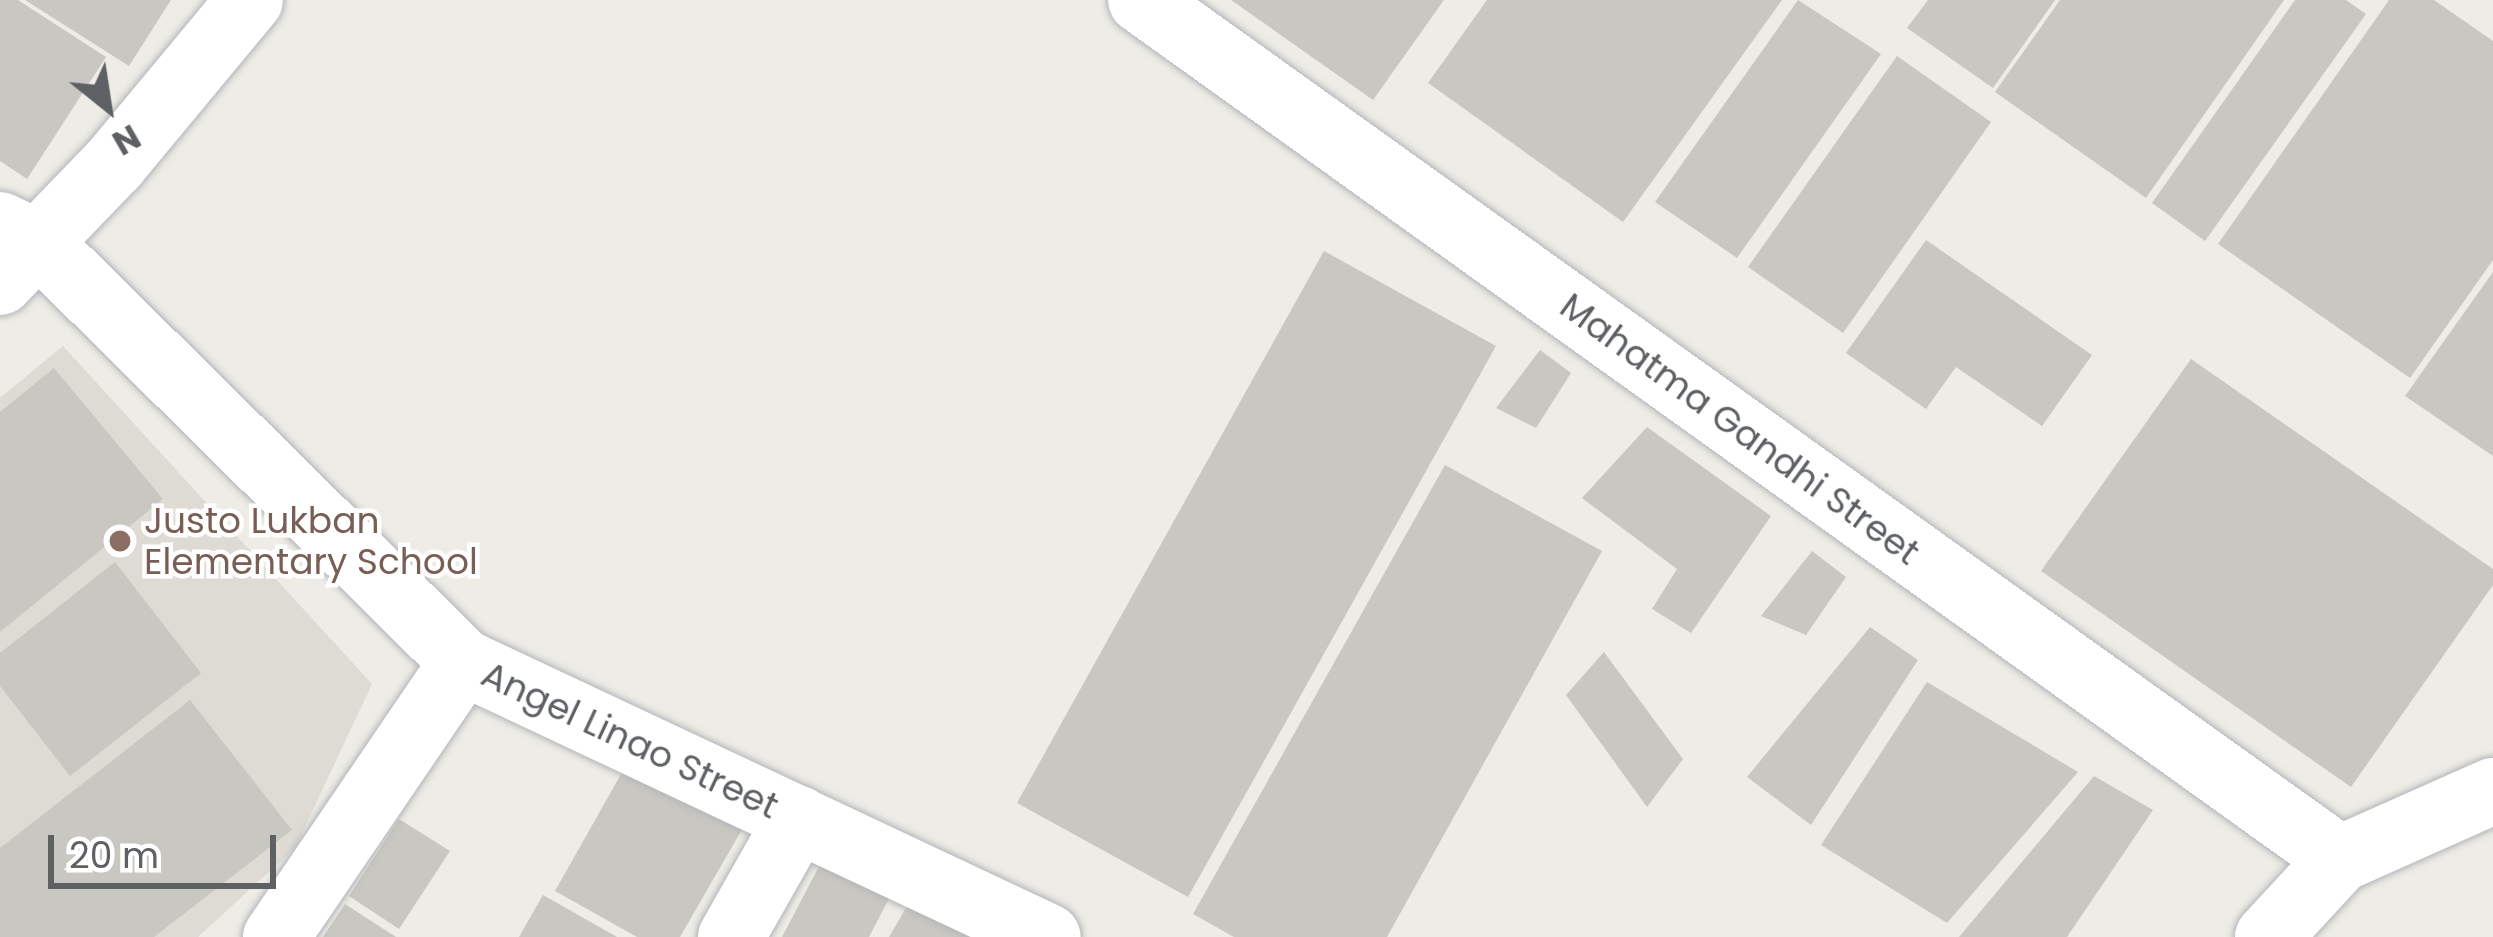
<!DOCTYPE html>
<style>
body{margin:0}
#map{position:relative;width:2493px;height:937px;overflow:hidden;background:#eeece6;font-family:Poppins,sans-serif}
div>[style]{position:absolute}
[style*='--x']{left:calc(var(--x)*1px);top:calc(var(--y)*1px);width:calc(var(--w)*1px);rotate:calc(var(--a)*1deg)}
.education>*{inset:0;background:#dddbd4}
.building>*{inset:0;background:#c9c7c2}
.roads{filter:drop-shadow(0 0 3px #b3b6b9) drop-shadow(0 0 3px #b3b6b9)}
.street>*{height:66px;margin:-33px;padding:0 33px;transform-origin:33px;border-radius:33px;background:#fff}
.secondary>*{height:66px;margin:-33px;padding:0 33px;transform-origin:33px;border-radius:33px;background:#fff}
.dots>*{width:33px;height:33px;translate:-50% -50%;box-sizing:border-box;border:6px solid #fff;border-radius:50%}
span{translate:-50% -50%;white-space:nowrap;text-align:center;line-height:1.15;-webkit-text-stroke:9px #fff;paint-order:stroke}
.street-label{font-size:36px;color:#5e6164}
.education-label{font-size:36px;color:#785e54}
.left{translate:0 -50%;text-align:left}
.north{position:absolute;left:48px;top:48px;width:120px;height:120px;-webkit-text-stroke:9px #fff;paint-order:stroke;rotate:150deg;font-size:33px;font-weight:700;line-height:48px;text-align:center;color:#5e6164}
.north::after{content:'';display:block;margin:auto;width:42px;height:54px;background:#5e6164;clip-path:polygon(50% 0,100% 100%,50% 72%,0 100%)}
.scale{position:absolute;left:48px;top:835px;width:228px;height:54px;box-sizing:border-box;border:6px solid #5e6164;border-top:0;padding-left:15px;font-size:36px;line-height:42px;white-space:nowrap;color:#5e6164;-webkit-text-stroke:9px #fff;paint-order:stroke}
</style>
<div id="map">
<div class="education">
<div style="clip-path:polygon(63px 346px,372px 684px,295px 848px,198px 937px,0 937px,0 398px)"></div>
</div>
<div class="building">
<div style="clip-path:polygon(0 0,18px 0,106px 57px,27px 179px,0 161px)"></div>
<div style="clip-path:polygon(25px 0,171px 0,129px 66px)"></div>
<div style="clip-path:polygon(1231px 0,1444px 0,1373px 100px)"></div>
<div style="clip-path:polygon(1487px 0,1782px 0,1623px 222px,1428px 83px)"></div>
<div style="clip-path:polygon(1798px 0,1881px 54px,1737px 258px,1655px 202px)"></div>
<div style="clip-path:polygon(1928px 0,2055px 0,1993px 88px,1907px 28px)"></div>
<div style="clip-path:polygon(2060px 0,2284px 0,2146px 198px,1995px 92px)"></div>
<div style="clip-path:polygon(2295px 0,2346px 0,2366px 14px,2205px 241px,2152px 203px)"></div>
<div style="clip-path:polygon(2389px 0,2434px 0,2493px 41px,2493px 260px,2410px 378px,2218px 244px)"></div>
<div style="clip-path:polygon(1897px 56px,1991px 122px,1843px 333px,1748px 267px)"></div>
<div style="clip-path:polygon(1926px 240px,2092px 355px,2042px 426px,1956px 367px,1926px 409px,1846px 353px)"></div>
<div style="clip-path:polygon(1324px 251px,1496px 346px,1188px 897px,1017px 803px)"></div>
<div style="clip-path:polygon(2493px 272px,2493px 456px,2405px 396px)"></div>
<div style="clip-path:polygon(1540px 350px,1571px 373px,1536px 428px,1496px 408px)"></div>
<div style="clip-path:polygon(2191px 359px,2493px 569px,2493px 585px,2351px 787px,2041px 571px)"></div>
<div style="clip-path:polygon(54px 368px,163px 499px,0 632px,0 412px)"></div>
<div style="clip-path:polygon(1647px 427px,1771px 516px,1691px 633px,1652px 609px,1677px 569px,1582px 498px)"></div>
<div style="clip-path:polygon(1445px 465px,1602px 551px,1387px 937px,1234px 937px,1193px 914px)"></div>
<div style="clip-path:polygon(1812px 551px,1846px 577px,1806px 635px,1761px 616px)"></div>
<div style="clip-path:polygon(115px 562px,201px 673px,70px 776px,0 686px,0 653px)"></div>
<div style="clip-path:polygon(1870px 627px,1918px 660px,1811px 825px,1747px 777px)"></div>
<div style="clip-path:polygon(1604px 652px,1683px 759px,1647px 807px,1566px 695px)"></div>
<div style="clip-path:polygon(1927px 682px,2078px 772px,1947px 923px,1821px 845px)"></div>
<div style="clip-path:polygon(190px 700px,292px 830px,154px 937px,0 937px,0 848px)"></div>
<div style="clip-path:polygon(629px 760px,744px 826px,680px 937px,637px 937px,555px 891px)"></div>
<div style="clip-path:polygon(2094px 776px,2153px 810px,2067px 937px,1959px 937px)"></div>
<div style="clip-path:polygon(399px 819px,450px 851px,399px 929px,349px 896px)"></div>
<div style="clip-path:polygon(825px 855px,892px 893px,869px 937px,782px 937px)"></div>
<div style="clip-path:polygon(543px 895px,617px 937px,519px 937px)"></div>
<div style="clip-path:polygon(913px 896px,999px 937px,889px 937px)"></div>
<div style="clip-path:polygon(345px 904px,396px 937px,323px 937px)"></div>
</div>
<div class="roads">
<div class="street">
<div style="--x:1141;--y:0;--w:1475;--a:35.62"></div>
<div style="--x:0;--y:225;--w:44;--a:25.4"></div>
<div style="--x:40;--y:244;--w:595;--a:44.66"></div>
<div style="--x:463;--y:662;--w:646;--a:25.18"></div>
<div style="--x:276;--y:937;--w:333;--a:-55.8"></div>
<div style="--x:731;--y:937;--w:136;--a:-60.4"></div>
<div style="--x:2268;--y:937;--w:106;--a:-47.3"></div>
<div style="--x:2340;--y:859;--w:167;--a:-24"></div>
</div>
<div class="secondary">
<div style="--x:0;--y:282;--w:164;--a:-46"></div>
<div style="--x:114;--y:164;--w:213;--a:-50.3"></div>
</div>
</div>
<div class="dots">
<div style="left:120px;top:541px;background:#8d6e63"></div>
</div>
<div class="street-label">
<span style="left:1740px;top:429px;rotate:36deg">Mahatma Gandhi Street</span>
<span style="left:630px;top:740px;rotate:25deg">Angel Linao Street</span>
</div>
<div class="education-label">
<span class="left" style="left:144px;top:541px">Justo Lukban<br>Elementary School</span>
</div>
<div class="north">N</div>
<div class="scale">20 m</div>
</div>
